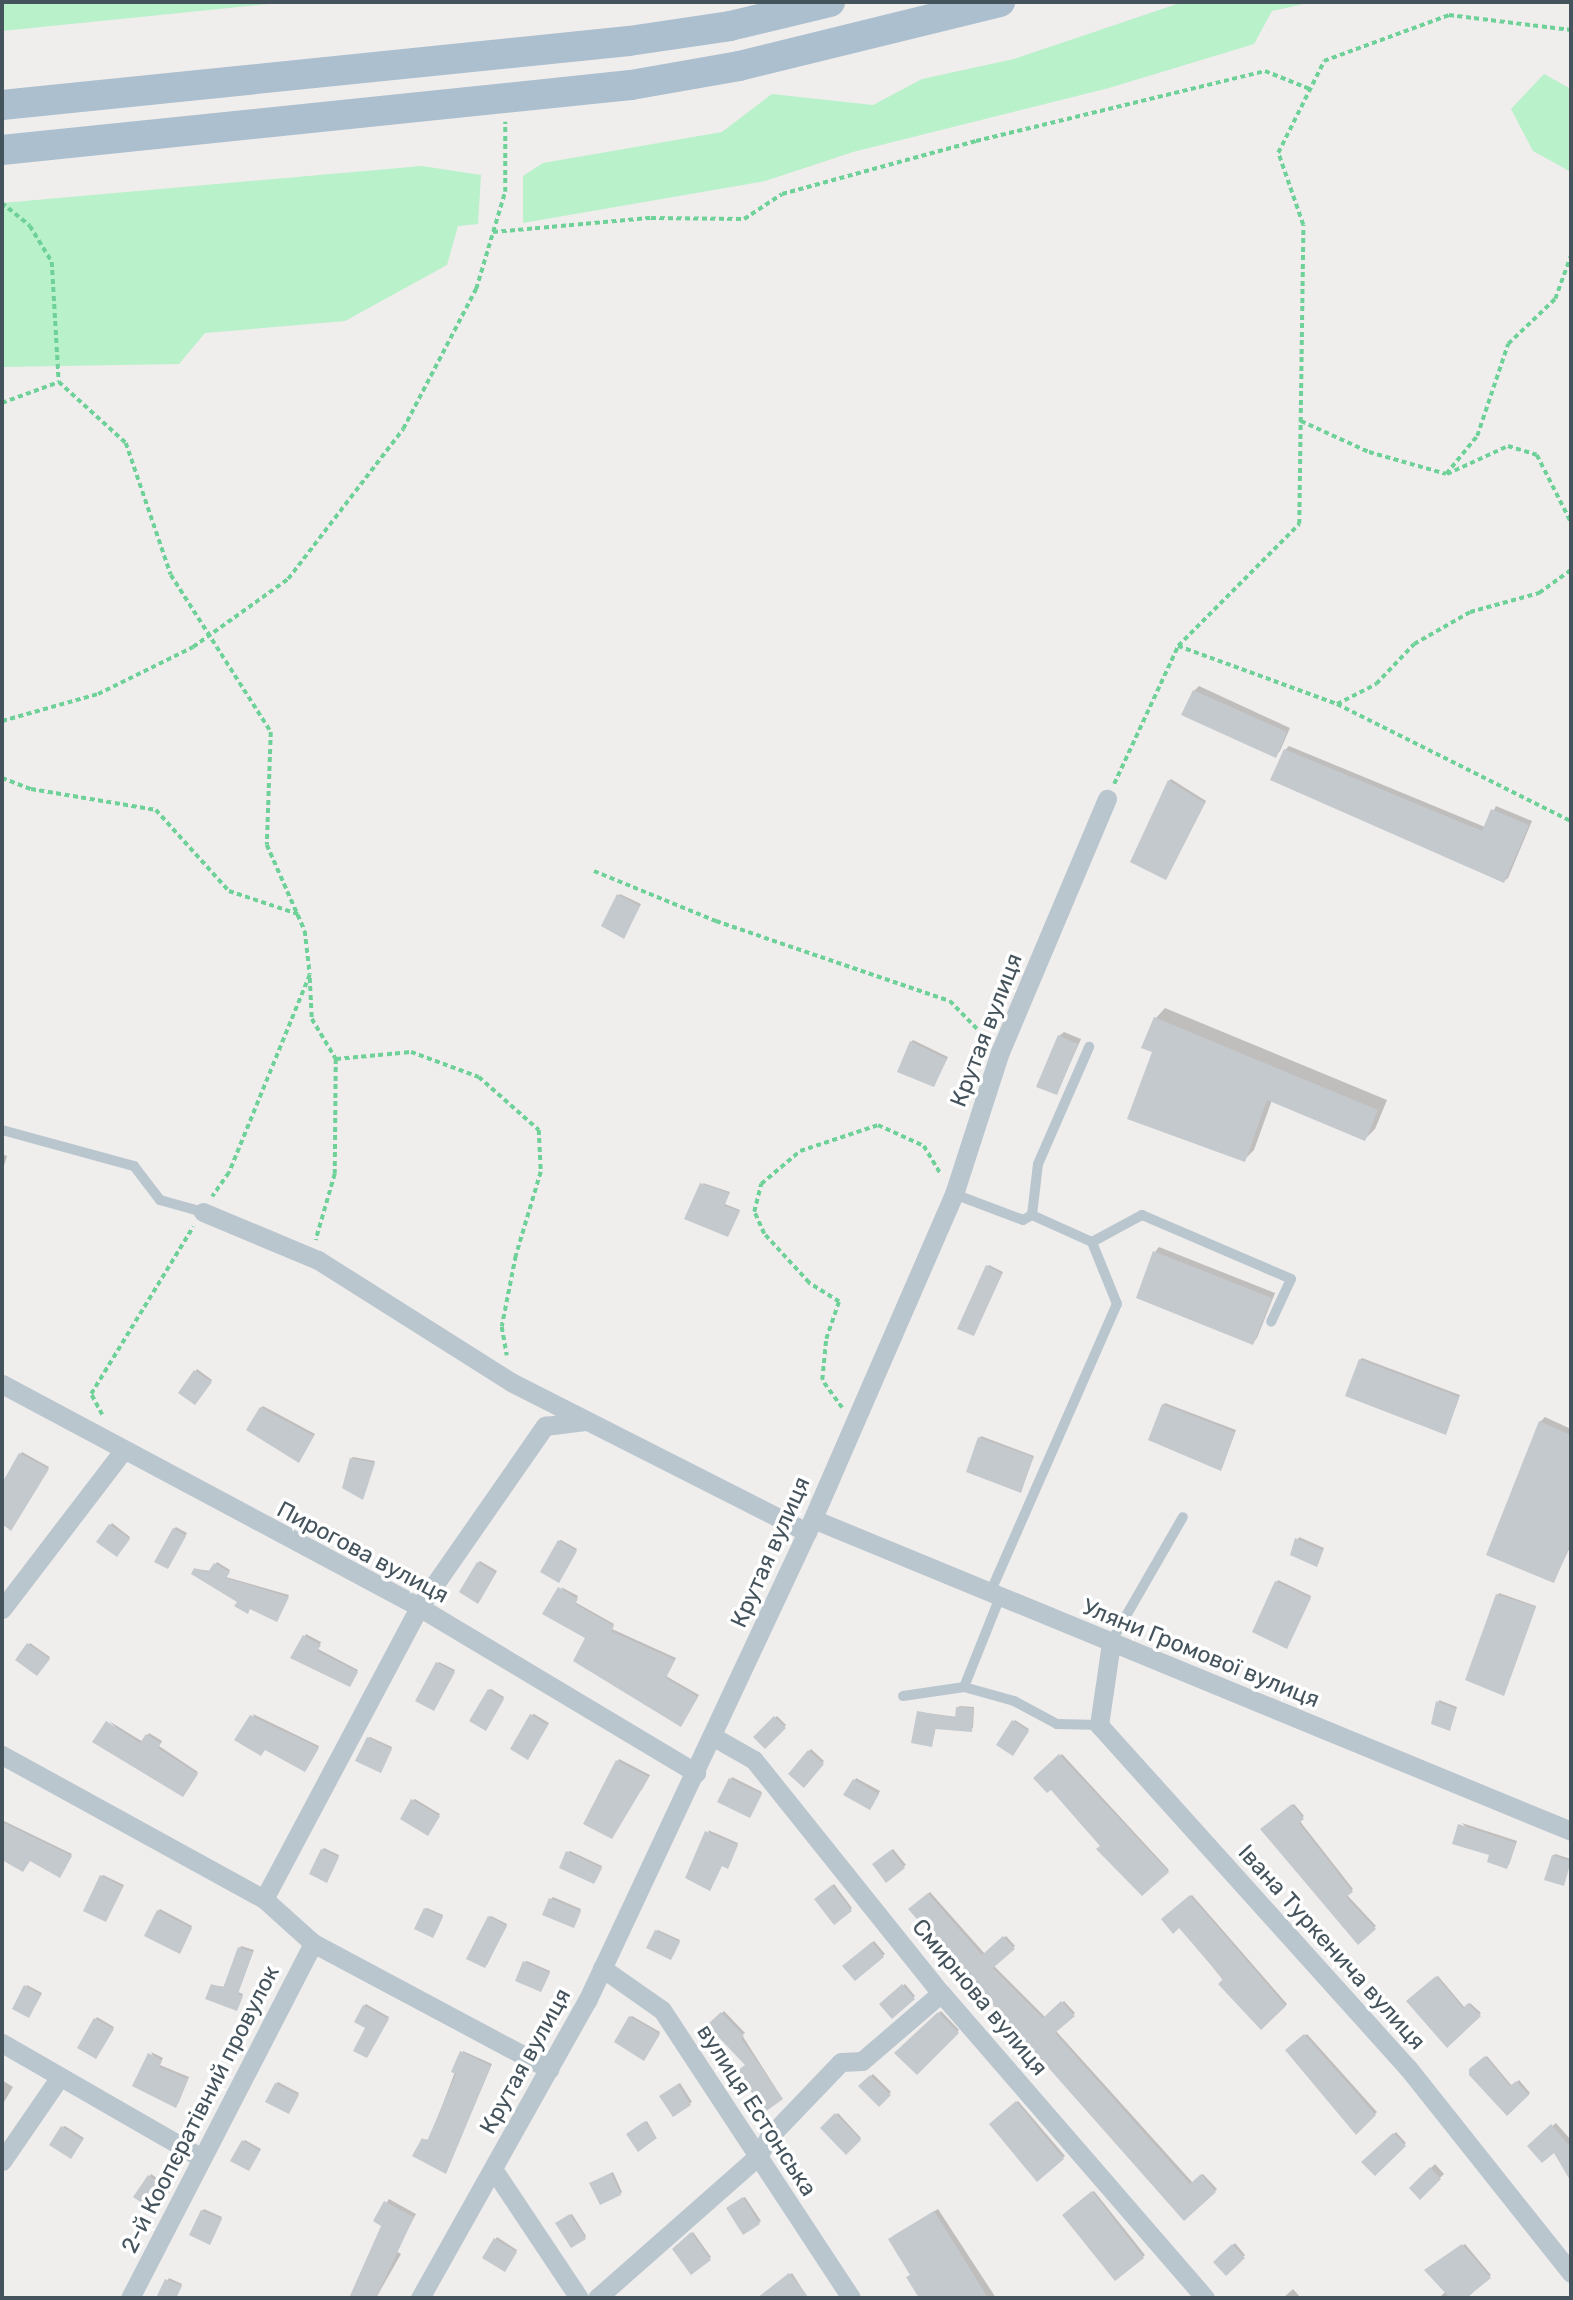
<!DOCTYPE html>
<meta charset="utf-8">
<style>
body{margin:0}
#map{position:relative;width:1573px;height:2300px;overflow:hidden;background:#f0eded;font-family:Rubik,sans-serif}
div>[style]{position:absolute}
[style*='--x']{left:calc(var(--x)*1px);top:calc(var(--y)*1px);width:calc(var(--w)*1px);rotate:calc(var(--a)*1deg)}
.green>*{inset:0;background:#b8f1ca}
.shadow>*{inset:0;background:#0003}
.building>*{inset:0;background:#c4c9cd}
.path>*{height:3.5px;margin-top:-1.75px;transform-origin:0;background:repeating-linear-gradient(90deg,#6ed198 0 5px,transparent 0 8.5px)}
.service>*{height:10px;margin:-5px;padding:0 5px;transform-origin:5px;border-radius:5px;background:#bac6ce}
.minor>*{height:19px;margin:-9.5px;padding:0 9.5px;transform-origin:9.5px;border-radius:9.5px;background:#bac6ce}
.primary>*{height:30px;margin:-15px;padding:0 15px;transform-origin:15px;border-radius:15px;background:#abbfce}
span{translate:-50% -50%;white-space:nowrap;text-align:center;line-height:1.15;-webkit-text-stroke:7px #fff;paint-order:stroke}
.street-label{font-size:23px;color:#44535c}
.frame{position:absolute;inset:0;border:4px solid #44535c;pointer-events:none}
</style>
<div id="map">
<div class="green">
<div style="clip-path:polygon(2px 2px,289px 2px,2px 31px)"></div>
<div style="clip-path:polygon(1183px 2px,1313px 2px,1272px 11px,1254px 44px,1109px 88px,853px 152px,765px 181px,523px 223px,523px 176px,543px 163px,722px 132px,772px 94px,873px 105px,922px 79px,1014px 59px)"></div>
<div style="clip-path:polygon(1544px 74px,1571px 89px,1571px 172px,1533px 151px,1511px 109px)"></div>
<div style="clip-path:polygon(422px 166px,481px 175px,478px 224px,458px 226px,447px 265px,345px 321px,205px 333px,179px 364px,2px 367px,2px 203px)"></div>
</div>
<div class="shadow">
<div style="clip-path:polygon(1199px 686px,1290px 728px,1280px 751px,1276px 756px,1194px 691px)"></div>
<div style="clip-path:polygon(1289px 746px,1485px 827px,1496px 806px,1532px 821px,1508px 878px,1504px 881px,1285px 750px)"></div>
<div style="clip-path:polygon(1171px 779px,1206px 801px,1167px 877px,1169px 781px)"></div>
<div style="clip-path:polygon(620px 894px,641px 904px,625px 935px,619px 895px)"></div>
<div style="clip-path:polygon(1165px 1008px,1387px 1100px,1375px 1129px,1365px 1139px,1272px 1100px,1254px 1150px,1244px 1160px,1154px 1051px,1156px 1018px)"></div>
<div style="clip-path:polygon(1064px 1032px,1081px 1039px,1057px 1093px,1059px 1036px)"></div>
<div style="clip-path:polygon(913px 1040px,948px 1057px,935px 1083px,911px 1042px)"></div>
<div style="clip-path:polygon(2px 1154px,7px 1156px,2px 1172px)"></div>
<div style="clip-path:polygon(703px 1183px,730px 1192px,725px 1204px,740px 1210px,729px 1234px)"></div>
<div style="clip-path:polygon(1159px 1247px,1275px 1293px,1257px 1338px,1253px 1343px,1155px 1252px)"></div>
<div style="clip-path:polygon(989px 1265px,1003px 1272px,975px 1332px,988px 1266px)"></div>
<div style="clip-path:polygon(1362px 1358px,1460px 1395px,1447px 1431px,1360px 1360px)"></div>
<div style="clip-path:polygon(197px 1369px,212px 1380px,197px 1401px,180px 1393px)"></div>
<div style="clip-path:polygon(1165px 1403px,1236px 1430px,1222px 1468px,1163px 1405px)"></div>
<div style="clip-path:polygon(263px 1406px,315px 1434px,300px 1459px,261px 1408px)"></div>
<div style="clip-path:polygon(1545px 1417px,1571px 1429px,1571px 1545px,1554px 1581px,1540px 1422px)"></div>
<div style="clip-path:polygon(981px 1436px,1034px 1456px,1021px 1491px,980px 1438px)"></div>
<div style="clip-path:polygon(22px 1452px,49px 1467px,11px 1528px,2px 1521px,2px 1483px)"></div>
<div style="clip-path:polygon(353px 1457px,375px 1461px,363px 1497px,351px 1459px)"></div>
<div style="clip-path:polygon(112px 1523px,130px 1537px,117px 1555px,98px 1541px)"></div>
<div style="clip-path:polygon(176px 1527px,187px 1533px,169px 1565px,174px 1529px)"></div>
<div style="clip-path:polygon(1299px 1537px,1324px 1548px,1318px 1564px,1292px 1554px)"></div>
<div style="clip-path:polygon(561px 1540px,577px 1549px,560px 1579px,559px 1541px)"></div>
<div style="clip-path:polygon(480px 1561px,497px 1571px,480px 1600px,478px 1563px)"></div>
<div style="clip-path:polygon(217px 1562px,230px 1570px,226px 1577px,289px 1595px,278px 1618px,240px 1601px,196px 1569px,211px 1571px)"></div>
<div style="clip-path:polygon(1278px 1580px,1311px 1596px,1288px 1645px,1277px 1582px)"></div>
<div style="clip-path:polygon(561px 1587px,578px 1596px,575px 1602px,614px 1624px,612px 1629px,676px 1658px,666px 1676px,699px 1695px,682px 1723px,587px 1638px)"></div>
<div style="clip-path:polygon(1499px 1593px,1536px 1606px,1505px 1692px,1498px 1595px)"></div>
<div style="clip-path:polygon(306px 1634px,321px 1642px,318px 1649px,358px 1670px,351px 1683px,293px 1657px)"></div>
<div style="clip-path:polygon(30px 1643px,50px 1657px,37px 1674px,17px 1660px)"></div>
<div style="clip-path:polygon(439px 1662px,455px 1670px,435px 1707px,438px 1663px)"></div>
<div style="clip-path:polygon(491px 1689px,504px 1697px,487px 1727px,489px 1690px)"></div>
<div style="clip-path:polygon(1439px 1700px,1457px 1707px,1450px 1729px,1433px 1723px)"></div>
<div style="clip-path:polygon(959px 1706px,974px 1707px,973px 1728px,936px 1727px,932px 1745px,919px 1712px,957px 1717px)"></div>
<div style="clip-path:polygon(253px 1714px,319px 1746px,307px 1768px,265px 1748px)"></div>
<div style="clip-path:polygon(534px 1714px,549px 1723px,529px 1756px,532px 1715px)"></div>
<div style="clip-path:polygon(777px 1716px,786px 1725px,765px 1746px,756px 1737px)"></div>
<div style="clip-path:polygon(1015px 1720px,1029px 1729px,1015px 1752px,1014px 1721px)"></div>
<div style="clip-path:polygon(109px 1721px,143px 1742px,149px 1733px,162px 1741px,159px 1746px,198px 1772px,184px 1793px)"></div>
<div style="clip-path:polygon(370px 1737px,392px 1747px,382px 1769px,368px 1738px)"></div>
<div style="clip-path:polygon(811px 1749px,824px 1761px,804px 1785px,790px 1773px)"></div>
<div style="clip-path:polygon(1062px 1754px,1169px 1870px,1142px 1893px,1051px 1787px,1036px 1778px)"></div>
<div style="clip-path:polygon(619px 1759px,650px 1775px,641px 1791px,618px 1761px)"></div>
<div style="clip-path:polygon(732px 1777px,762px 1792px,751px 1815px,731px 1779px)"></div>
<div style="clip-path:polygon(856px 1778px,880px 1791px,872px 1806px,846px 1795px)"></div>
<div style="clip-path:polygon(415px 1799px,440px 1814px,429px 1832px,413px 1800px)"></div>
<div style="clip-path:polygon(1294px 1804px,1304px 1816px,1299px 1820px,1353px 1889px,1347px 1895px,1376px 1926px,1358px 1942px,1262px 1829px)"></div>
<div style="clip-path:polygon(2px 1820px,72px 1854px,61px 1874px,30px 1859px,23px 1870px,2px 1858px)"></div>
<div style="clip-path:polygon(1462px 1823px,1517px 1841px,1509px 1865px,1491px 1854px)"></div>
<div style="clip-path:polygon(708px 1830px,738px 1843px,729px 1865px,722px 1865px)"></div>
<div style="clip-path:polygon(324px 1848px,339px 1855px,328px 1879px,322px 1850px)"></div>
<div style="clip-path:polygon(893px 1849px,906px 1865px,887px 1880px,874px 1864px)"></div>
<div style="clip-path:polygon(570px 1851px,602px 1866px,596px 1880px,568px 1852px)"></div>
<div style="clip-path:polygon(1555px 1854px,1571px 1859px,1563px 1884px,1553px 1856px)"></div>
<div style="clip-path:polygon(103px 1875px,124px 1885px,107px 1919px,102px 1876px)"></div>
<div style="clip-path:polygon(834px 1884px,852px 1908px,834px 1923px,816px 1899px)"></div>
<div style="clip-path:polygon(930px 1892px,985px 1954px,1006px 1936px,1015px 1946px,994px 1966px,1046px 2018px,1064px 2001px,1075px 2013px,1056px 2031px,1193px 2183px,1203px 2174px,1217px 2189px,1184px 2219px,911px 1909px)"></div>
<div style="clip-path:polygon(1192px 1895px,1287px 2004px,1261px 2028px,1180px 1926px,1163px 1919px)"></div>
<div style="clip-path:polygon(553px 1897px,581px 1909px,575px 1925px,551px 1899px)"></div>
<div style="clip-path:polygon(427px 1908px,443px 1915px,435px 1934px,425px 1909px)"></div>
<div style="clip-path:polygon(160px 1909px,192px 1926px,181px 1951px,158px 1911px)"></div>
<div style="clip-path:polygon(491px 1916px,507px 1924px,487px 1965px,489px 1917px)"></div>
<div style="clip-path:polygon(658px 1930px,680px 1940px,673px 1956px,656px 1931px)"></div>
<div style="clip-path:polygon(874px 1941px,885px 1954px,855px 1979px,844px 1966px)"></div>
<div style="clip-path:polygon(241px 1946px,254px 1950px,238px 1992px,243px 1994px,238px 2007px,213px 1985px,225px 1987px)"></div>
<div style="clip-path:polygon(527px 1961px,550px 1971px,542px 1989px,525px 1962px)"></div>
<div style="clip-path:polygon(1438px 1976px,1465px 2008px,1470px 2003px,1481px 2013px,1447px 2045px,1408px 2001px)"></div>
<div style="clip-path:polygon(905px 1984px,915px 1996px,892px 2017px,881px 2004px)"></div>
<div style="clip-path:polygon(27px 1985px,42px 1993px,30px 2014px,26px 1987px)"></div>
<div style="clip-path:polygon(366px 2004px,389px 2017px,369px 2054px,364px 2006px)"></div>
<div style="clip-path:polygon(724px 2011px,745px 2033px,742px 2035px,782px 2098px,710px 2025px)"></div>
<div style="clip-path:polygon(941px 2011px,959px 2030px,917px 2073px,897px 2053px)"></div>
<div style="clip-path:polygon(632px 2016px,660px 2032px,645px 2057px,630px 2017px)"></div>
<div style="clip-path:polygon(97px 2017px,114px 2027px,97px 2055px,79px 2047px)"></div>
<div style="clip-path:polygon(1307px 2034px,1377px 2112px,1356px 2132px,1287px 2050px)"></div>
<div style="clip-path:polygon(463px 2051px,492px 2064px,446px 2172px,423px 2139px,429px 2140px)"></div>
<div style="clip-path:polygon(151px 2052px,163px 2058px,160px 2065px,189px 2077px,178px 2104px)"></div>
<div style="clip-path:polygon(1487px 2056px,1512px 2086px,1519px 2080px,1530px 2093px,1507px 2114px,1471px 2070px)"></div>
<div style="clip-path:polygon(873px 2074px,891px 2092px,879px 2104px,861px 2086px)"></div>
<div style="clip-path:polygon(2px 2080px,13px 2087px,4px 2102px,2px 2101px)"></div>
<div style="clip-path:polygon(278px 2082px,299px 2093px,290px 2110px,276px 2084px)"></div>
<div style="clip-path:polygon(680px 2083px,692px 2102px,673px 2115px,663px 2094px)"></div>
<div style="clip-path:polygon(1018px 2101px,1065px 2156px,1037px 2179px,991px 2124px)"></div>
<div style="clip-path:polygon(838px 2113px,861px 2138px,846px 2152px,823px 2128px)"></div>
<div style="clip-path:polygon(647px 2121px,656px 2137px,629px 2133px)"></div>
<div style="clip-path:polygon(1556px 2123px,1571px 2140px,1571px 2178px,1554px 2150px,1529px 2146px)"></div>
<div style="clip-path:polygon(65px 2126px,84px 2138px,72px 2155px,63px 2127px)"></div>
<div style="clip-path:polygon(1396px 2132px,1406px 2143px,1375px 2174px,1363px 2162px)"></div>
<div style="clip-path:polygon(245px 2140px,261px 2149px,250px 2168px,243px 2142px)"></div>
<div style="clip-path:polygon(1435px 2164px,1444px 2174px,1420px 2197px,1411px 2188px)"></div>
<div style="clip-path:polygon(613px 2172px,622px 2192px,620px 2194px,593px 2182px)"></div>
<div style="clip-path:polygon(151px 2174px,171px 2188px,157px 2208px,136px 2196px)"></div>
<div style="clip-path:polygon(1094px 2191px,1145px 2255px,1115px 2279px,1064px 2215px)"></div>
<div style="clip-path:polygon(745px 2197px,761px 2221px,744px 2232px,730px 2207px)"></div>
<div style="clip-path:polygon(389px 2199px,416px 2214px,396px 2251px,401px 2254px,376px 2298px,350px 2298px,383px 2225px,375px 2220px)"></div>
<div style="clip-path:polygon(204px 2209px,222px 2217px,211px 2241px,202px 2211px)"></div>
<div style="clip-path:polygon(938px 2209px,996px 2298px,921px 2298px,908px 2278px,911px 2274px,893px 2236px)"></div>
<div style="clip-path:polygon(572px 2214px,586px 2236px,585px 2238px,559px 2222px)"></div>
<div style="clip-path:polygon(693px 2232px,711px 2257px,691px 2272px,674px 2249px)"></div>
<div style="clip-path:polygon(497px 2237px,517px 2250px,506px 2268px,485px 2258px)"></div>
<div style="clip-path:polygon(1235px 2243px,1245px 2255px,1226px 2273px,1215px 2262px)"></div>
<div style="clip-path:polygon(1465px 2244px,1491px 2275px,1467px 2298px,1439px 2298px,1446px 2291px,1428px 2269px)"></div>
<div style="clip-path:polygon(792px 2273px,808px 2298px,770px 2298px,766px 2293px)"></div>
<div style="clip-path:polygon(169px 2278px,182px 2284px,176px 2298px,158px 2298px)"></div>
<div style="clip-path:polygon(1293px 2289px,1301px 2298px,1283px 2298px)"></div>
</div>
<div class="building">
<div style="clip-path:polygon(1193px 690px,1287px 732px,1276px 758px,1181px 715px)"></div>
<div style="clip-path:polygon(1284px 749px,1482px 831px,1491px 809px,1529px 825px,1504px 883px,1270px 780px)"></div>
<div style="clip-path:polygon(1168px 780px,1205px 803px,1166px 880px,1130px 862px)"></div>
<div style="clip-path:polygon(617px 894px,640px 906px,624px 939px,601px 926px)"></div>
<div style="clip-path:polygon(1154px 1017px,1378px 1110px,1365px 1141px,1267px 1100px,1245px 1162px,1127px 1119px,1152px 1052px,1141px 1048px)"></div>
<div style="clip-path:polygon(1058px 1035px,1078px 1044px,1057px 1095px,1036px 1087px)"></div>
<div style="clip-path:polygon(910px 1041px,947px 1059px,934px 1087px,897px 1072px)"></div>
<div style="clip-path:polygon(700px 1183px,729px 1193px,724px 1206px,740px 1211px,728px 1237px,684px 1219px)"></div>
<div style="clip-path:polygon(1153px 1251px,1272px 1298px,1253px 1345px,1136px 1298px)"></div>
<div style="clip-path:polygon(986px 1265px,1002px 1274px,974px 1336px,957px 1329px)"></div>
<div style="clip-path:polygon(1359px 1359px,1459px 1397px,1446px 1435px,1345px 1396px)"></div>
<div style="clip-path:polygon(194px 1370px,212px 1382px,195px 1405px,178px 1393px)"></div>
<div style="clip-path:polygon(1162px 1404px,1235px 1432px,1221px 1471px,1148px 1440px)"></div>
<div style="clip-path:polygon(260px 1407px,314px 1436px,299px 1463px,246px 1430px)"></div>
<div style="clip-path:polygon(1539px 1421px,1571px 1435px,1571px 1542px,1554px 1583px,1486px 1555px)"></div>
<div style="clip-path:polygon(978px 1437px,1033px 1457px,1021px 1493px,966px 1472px)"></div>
<div style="clip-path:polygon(19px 1453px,49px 1469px,11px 1531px,2px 1524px,2px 1483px)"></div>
<div style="clip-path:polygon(350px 1458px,375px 1463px,363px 1500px,342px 1488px)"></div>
<div style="clip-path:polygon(109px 1524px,130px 1539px,117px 1557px,96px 1542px)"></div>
<div style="clip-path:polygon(173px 1528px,186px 1536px,168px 1569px,154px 1562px)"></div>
<div style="clip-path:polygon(1295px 1538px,1323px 1550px,1317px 1567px,1290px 1555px)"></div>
<div style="clip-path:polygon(558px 1540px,577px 1551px,559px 1583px,540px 1572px)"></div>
<div style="clip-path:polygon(477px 1562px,496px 1573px,478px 1604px,459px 1592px)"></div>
<div style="clip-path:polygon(214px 1563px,230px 1572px,226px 1578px,289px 1597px,277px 1622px,250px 1609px,248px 1614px,234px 1606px,237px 1602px,191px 1574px,194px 1568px,208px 1572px)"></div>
<div style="clip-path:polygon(1275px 1581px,1311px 1598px,1287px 1649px,1252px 1632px)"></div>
<div style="clip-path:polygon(558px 1587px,578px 1599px,575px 1604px,614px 1626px,611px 1631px,675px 1660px,666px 1678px,698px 1697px,681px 1727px,573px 1661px,585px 1638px,542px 1614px)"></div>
<div style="clip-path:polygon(1496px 1594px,1536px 1607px,1504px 1696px,1465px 1680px)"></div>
<div style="clip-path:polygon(303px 1635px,321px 1645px,317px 1651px,358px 1672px,350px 1687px,290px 1658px)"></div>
<div style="clip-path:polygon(27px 1643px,50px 1659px,37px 1676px,15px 1660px)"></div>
<div style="clip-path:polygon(436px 1662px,455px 1672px,434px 1711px,415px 1701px)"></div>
<div style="clip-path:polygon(488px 1689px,504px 1699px,486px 1731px,469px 1721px)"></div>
<div style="clip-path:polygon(1436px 1701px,1456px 1709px,1450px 1731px,1431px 1724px)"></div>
<div style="clip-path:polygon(956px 1707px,973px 1708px,972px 1732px,935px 1729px,932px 1747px,911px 1743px,917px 1711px,955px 1718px)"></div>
<div style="clip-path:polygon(530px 1714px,548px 1725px,528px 1760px,510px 1749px)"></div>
<div style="clip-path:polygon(250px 1715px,319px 1748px,305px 1772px,265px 1750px,261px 1756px,234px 1740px)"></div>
<div style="clip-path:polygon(774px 1716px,786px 1728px,765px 1749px,753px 1737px)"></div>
<div style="clip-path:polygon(1012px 1720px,1029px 1731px,1013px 1756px,996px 1745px)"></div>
<div style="clip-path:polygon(106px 1721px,140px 1743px,146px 1734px,161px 1743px,158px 1748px,198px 1774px,183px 1797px,92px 1742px)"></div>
<div style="clip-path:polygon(367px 1737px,392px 1749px,381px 1773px,355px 1761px)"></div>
<div style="clip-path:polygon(808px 1750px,824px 1764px,804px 1788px,788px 1774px)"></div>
<div style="clip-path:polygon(1059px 1754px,1169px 1872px,1142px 1896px,1096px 1849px,1100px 1846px,1051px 1790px,1047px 1793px,1033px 1778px)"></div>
<div style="clip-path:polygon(616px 1760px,649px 1777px,612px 1839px,583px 1824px)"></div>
<div style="clip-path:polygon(729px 1778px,762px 1794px,750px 1818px,717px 1802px)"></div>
<div style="clip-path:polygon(853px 1779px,879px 1794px,870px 1810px,843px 1795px)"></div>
<div style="clip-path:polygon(411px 1799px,440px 1816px,428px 1836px,400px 1819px)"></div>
<div style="clip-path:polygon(1292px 1804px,1304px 1819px,1299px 1823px,1353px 1892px,1346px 1897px,1376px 1929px,1358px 1945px,1260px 1829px)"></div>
<div style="clip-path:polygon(2px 1822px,72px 1856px,60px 1878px,30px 1861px,23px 1872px,2px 1860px)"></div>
<div style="clip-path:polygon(1458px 1824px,1516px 1843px,1507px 1869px,1487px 1862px,1489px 1855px,1452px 1844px)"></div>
<div style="clip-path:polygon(705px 1831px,738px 1845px,728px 1869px,722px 1866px,710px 1891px,685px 1878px)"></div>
<div style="clip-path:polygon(321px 1849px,339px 1857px,327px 1883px,309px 1874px)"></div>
<div style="clip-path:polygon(891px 1850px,905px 1868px,886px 1883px,872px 1864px)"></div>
<div style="clip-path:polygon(566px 1851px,602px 1868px,594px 1884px,559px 1868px)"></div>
<div style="clip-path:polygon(1552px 1855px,1571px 1861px,1564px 1886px,1544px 1880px)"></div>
<div style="clip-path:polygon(100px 1875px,123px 1887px,106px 1922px,83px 1911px)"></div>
<div style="clip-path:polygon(832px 1885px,852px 1911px,834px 1925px,814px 1899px)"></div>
<div style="clip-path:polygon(928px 1893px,982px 1955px,1003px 1936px,1015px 1949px,993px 1968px,1043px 2018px,1061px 2001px,1075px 2016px,1055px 2033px,1190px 2184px,1201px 2174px,1216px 2192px,1184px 2221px,908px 1909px)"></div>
<div style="clip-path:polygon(1190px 1895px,1286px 2006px,1261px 2030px,1218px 1984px,1223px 1979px,1179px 1928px,1173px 1934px,1161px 1919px)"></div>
<div style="clip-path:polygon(549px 1898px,581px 1911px,574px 1928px,542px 1915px)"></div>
<div style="clip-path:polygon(424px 1908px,443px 1917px,433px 1938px,414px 1929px)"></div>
<div style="clip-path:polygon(157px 1910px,192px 1928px,180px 1954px,144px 1936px)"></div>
<div style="clip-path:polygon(488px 1916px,507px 1926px,485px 1968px,466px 1959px)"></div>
<div style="clip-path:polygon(655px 1930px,680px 1942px,671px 1960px,646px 1948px)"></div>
<div style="clip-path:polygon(872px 1942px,884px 1957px,855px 1981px,842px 1966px)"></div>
<div style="clip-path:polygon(238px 1947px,253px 1952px,238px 1994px,243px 1996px,237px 2011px,205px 1999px,211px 1984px,223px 1988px)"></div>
<div style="clip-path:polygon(523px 1961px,550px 1973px,541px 1992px,515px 1981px)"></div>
<div style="clip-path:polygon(1436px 1976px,1463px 2008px,1468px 2003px,1481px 2016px,1447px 2048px,1406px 2001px)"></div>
<div style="clip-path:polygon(902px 1984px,915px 1999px,892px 2019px,879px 2004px)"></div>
<div style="clip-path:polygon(24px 1985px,41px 1995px,29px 2018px,12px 2009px)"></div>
<div style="clip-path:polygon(363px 2005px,389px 2019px,367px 2058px,353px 2051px,365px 2028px,354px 2022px)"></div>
<div style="clip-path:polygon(721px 2012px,744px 2036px,741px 2038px,783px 2099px,765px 2112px,737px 2071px,745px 2065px,707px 2025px)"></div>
<div style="clip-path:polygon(938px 2012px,959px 2033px,917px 2075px,894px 2053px)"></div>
<div style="clip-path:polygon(629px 2016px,660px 2034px,644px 2061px,614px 2042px)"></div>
<div style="clip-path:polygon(94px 2018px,114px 2029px,96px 2059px,77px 2048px)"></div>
<div style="clip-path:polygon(1304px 2034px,1376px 2115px,1356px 2135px,1285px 2050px)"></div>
<div style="clip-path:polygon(460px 2051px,491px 2066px,446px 2174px,412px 2156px,422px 2138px,427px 2141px,456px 2074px,451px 2072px)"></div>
<div style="clip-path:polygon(148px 2053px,162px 2060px,159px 2067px,188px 2079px,176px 2108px,132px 2086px)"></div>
<div style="clip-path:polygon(1485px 2056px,1510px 2086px,1516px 2081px,1529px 2095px,1507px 2116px,1469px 2075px,1469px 2069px)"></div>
<div style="clip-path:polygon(870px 2075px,891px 2095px,879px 2107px,858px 2086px)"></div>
<div style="clip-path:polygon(275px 2083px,299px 2095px,289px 2114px,265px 2102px)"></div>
<div style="clip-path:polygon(678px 2084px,691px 2105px,673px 2117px,659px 2096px)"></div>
<div style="clip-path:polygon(1016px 2101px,1064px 2159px,1037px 2182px,989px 2124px)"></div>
<div style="clip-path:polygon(835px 2113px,861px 2140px,846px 2155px,820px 2128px)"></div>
<div style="clip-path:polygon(645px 2121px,657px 2138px,638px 2152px,626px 2134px)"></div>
<div style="clip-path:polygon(1551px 2124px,1571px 2148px,1571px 2182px,1554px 2153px,1542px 2163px,1527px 2146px)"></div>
<div style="clip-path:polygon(61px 2126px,83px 2140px,71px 2159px,49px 2145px)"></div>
<div style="clip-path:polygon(1393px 2133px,1406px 2146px,1375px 2176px,1361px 2162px)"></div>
<div style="clip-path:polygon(242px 2140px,260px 2151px,249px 2171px,230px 2161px)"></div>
<div style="clip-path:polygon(1430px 2167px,1441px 2179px,1420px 2200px,1409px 2188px)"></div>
<div style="clip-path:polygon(611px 2173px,621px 2195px,600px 2205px,589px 2183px)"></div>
<div style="clip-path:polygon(148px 2175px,170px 2190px,156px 2212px,133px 2197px)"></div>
<div style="clip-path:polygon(1092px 2191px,1144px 2258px,1115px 2281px,1062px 2215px)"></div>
<div style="clip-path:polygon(743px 2197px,760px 2224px,743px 2235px,726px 2208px)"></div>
<div style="clip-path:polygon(384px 2201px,414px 2217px,376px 2298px,349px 2298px,381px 2226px,373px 2221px)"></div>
<div style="clip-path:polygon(201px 2210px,222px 2219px,210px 2245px,189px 2235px)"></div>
<div style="clip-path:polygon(934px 2211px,956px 2246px,988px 2298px,919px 2298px,906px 2277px,910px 2275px,888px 2239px)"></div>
<div style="clip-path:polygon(570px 2214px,586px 2239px,571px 2248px,555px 2223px)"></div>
<div style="clip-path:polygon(691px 2232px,711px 2260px,691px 2275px,672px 2249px)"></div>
<div style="clip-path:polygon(494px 2238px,517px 2252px,505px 2272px,482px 2258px)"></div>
<div style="clip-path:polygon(1232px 2244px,1245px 2258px,1226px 2276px,1213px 2262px)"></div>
<div style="clip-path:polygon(1462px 2244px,1491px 2278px,1466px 2298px,1450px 2298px,1424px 2270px)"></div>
<div style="clip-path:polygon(789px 2273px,809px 2298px,757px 2298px)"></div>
<div style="clip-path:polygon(165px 2279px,182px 2286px,176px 2298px,156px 2298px)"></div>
</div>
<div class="path">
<div style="--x:2;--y:203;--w:36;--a:39"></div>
<div style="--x:30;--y:226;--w:42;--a:58.6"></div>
<div style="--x:52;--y:262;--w:120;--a:86.7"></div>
<div style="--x:59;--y:382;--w:91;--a:42.3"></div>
<div style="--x:126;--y:443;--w:139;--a:71.2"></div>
<div style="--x:171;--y:575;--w:186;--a:57.5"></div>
<div style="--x:271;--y:732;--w:113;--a:92"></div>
<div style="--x:267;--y:845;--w:94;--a:66.2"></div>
<div style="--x:305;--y:931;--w:44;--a:83.5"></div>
<div style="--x:310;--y:975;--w:214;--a:112.2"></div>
<div style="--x:229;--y:1173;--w:29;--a:125"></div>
<div style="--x:493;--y:232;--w:159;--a:-5.1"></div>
<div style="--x:651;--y:218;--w:93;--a:0.6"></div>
<div style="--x:744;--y:219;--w:45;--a:-33.3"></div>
<div style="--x:782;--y:194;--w:201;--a:-15.3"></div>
<div style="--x:976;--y:141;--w:297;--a:-13.6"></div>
<div style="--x:1265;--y:71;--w:48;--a:21.8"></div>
<div style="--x:2;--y:403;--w:61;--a:-20.2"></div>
<div style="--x:1301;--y:421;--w:75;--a:24.5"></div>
<div style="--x:1369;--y:452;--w:80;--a:15.9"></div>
<div style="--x:1446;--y:474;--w:49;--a:-50.8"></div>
<div style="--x:1477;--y:436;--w:97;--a:-71.4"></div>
<div style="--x:1508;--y:344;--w:65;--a:-43.8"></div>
<div style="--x:1555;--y:299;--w:47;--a:-70"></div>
<div style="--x:1447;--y:474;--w:67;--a:-24.7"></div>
<div style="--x:1508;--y:446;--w:30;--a:17"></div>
<div style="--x:1537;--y:455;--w:75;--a:63.1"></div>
<div style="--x:1178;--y:646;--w:169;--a:20"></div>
<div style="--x:1337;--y:704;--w:262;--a:26.6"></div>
<div style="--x:1337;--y:704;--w:44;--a:-27.1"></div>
<div style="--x:1376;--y:684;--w:55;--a:-46.5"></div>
<div style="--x:1414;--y:644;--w:64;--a:-29.7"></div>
<div style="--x:1470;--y:612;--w:72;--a:-15.4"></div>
<div style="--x:1539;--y:593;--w:39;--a:-36"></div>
<div style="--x:2;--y:721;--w:100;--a:-15.7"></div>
<div style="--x:98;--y:694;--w:106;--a:-26.3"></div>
<div style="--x:193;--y:647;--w:117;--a:-35.6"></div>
<div style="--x:288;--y:579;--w:189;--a:-52.5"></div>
<div style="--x:403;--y:429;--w:158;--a:-62.5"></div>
<div style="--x:476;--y:289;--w:101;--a:-73.4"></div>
<div style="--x:505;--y:192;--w:70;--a:-90"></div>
<div style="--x:2;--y:778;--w:31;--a:21"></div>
<div style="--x:31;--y:789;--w:127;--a:9.5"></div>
<div style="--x:156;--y:810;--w:109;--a:48"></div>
<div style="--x:229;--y:891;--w:73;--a:18.4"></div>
<div style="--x:1114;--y:784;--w:152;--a:-65.1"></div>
<div style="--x:1178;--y:646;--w:172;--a:-45.2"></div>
<div style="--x:1299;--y:524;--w:299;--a:-89.2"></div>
<div style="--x:1303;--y:225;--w:76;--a:-109.1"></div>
<div style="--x:1278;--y:153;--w:103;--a:-63.4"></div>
<div style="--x:1324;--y:61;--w:133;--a:-20.2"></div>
<div style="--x:1449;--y:15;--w:123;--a:7"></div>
<div style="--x:594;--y:871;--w:132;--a:22.3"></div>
<div style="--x:716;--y:921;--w:247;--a:18.9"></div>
<div style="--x:950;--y:1001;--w:52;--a:45.8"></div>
<div style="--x:310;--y:978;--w:41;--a:87.2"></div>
<div style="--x:312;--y:1019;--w:47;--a:59"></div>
<div style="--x:336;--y:1059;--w:115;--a:90.5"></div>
<div style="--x:335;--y:1174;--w:69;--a:106.1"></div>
<div style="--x:336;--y:1059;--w:75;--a:-5.3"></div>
<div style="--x:411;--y:1052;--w:72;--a:20.2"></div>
<div style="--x:479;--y:1077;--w:80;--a:41.5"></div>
<div style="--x:539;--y:1130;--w:42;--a:87.3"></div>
<div style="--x:541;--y:1172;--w:88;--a:106.6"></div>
<div style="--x:516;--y:1256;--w:72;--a:101.2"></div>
<div style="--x:502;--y:1327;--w:29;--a:80"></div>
<div style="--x:842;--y:1408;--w:34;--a:-126"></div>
<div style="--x:822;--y:1380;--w:41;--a:-84.4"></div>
<div style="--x:826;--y:1339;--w:39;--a:-71"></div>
<div style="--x:839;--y:1302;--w:36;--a:-148"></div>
<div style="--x:809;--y:1283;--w:67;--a:-132.6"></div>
<div style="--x:764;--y:1234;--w:24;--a:-114"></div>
<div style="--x:754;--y:1212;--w:29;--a:-76"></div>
<div style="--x:761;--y:1184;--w:51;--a:-40.2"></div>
<div style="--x:800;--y:1151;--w:82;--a:-18.4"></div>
<div style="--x:878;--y:1125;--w:51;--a:24.5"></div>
<div style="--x:924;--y:1146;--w:33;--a:59"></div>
<div style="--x:102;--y:1415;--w:24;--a:-118"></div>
<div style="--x:91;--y:1394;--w:196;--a:-58.6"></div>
</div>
<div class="service">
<div style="--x:2;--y:1130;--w:137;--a:15.3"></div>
<div style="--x:134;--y:1166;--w:43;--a:52.6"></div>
<div style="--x:160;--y:1200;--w:45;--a:15.6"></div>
<div style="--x:954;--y:1194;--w:74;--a:20.6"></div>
<div style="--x:1023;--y:1220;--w:10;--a:-29"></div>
<div style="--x:1092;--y:1242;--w:57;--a:-28.4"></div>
<div style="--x:1142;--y:1215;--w:162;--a:23.2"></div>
<div style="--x:1291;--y:1279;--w:47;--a:114.9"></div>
<div style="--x:990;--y:1593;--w:316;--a:-66.3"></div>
<div style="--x:1117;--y:1304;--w:67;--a:-112"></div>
<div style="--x:1092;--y:1242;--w:66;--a:-155.8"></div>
<div style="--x:1032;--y:1215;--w:51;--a:-83.3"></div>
<div style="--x:1038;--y:1164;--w:128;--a:-66.4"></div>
<div style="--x:1111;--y:1642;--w:144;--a:-60.1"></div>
<div style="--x:964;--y:1687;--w:97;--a:-68.2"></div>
<div style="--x:903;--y:1696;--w:62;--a:-8.4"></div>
<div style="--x:964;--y:1687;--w:52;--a:15.6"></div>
<div style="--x:1014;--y:1701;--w:49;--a:28.1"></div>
<div style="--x:1057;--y:1724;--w:42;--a:1.4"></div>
</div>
<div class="minor">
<div style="--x:203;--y:1212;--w:125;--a:22.7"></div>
<div style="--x:318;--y:1260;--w:228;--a:32.3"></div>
<div style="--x:511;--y:1382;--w:332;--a:26.9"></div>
<div style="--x:2;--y:1384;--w:473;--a:28.1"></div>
<div style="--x:419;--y:1607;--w:323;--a:30.9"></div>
<div style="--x:813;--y:1519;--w:820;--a:22.37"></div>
<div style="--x:2;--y:1609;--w:198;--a:-52.6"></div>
<div style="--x:1111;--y:1643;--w:83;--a:98.3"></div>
<div style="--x:1099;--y:1725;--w:462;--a:48"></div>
<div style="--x:1408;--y:2068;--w:262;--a:51.5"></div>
<div style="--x:712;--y:1736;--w:48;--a:29.7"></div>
<div style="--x:754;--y:1760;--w:299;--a:51.3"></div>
<div style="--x:941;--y:1993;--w:403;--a:49.1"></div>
<div style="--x:2;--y:1755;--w:299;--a:28.8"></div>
<div style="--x:264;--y:1899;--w:66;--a:41.9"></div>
<div style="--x:313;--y:1943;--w:268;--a:28.1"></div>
<div style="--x:264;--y:1899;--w:331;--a:-62"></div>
<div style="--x:419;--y:1607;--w:221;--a:-55.2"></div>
<div style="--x:545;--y:1426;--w:40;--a:-7.1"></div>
<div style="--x:602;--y:1968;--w:73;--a:35"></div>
<div style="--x:662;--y:2010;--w:344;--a:56.7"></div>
<div style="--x:2;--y:2043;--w:228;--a:29.9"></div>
<div style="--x:2;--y:2161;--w:101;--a:-55.5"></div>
<div style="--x:493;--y:2169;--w:155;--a:56.3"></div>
<div style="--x:130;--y:2298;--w:399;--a:-62.7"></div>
<div style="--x:420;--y:2298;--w:341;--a:-60.7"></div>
<div style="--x:587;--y:2001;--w:518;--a:-64.87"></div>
<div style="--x:807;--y:1532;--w:369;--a:-66.5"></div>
<div style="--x:954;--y:1194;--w:149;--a:-72.1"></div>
<div style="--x:1000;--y:1052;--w:275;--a:-67.1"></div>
<div style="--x:597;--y:2298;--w:215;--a:-41.4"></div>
<div style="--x:758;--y:2156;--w:22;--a:-60"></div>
<div style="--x:769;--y:2137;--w:104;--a:-46.2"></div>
<div style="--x:841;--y:2062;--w:21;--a:-3"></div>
<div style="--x:862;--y:2061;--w:104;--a:-40.7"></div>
</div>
<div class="primary">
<div style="--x:2;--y:105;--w:630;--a:-5.83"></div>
<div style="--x:629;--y:41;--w:102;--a:-8.4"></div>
<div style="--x:730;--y:26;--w:103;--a:-13.5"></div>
<div style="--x:2;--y:150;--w:632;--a:-5.9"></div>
<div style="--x:631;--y:85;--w:110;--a:-10"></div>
<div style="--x:739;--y:66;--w:269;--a:-13.8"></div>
</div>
<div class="street-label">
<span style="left:986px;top:1030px;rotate:-69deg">Крутая вулиця</span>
<span style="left:363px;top:1552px;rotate:28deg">Пирогова вулиця</span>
<span style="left:770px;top:1552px;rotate:-66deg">Крутая вулиця</span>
<span style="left:1201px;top:1653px;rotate:22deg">Уляни Громової вулиця</span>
<span style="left:1332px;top:1947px;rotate:48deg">Івана Туркенича вулиця</span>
<span style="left:980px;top:1997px;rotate:50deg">Смирнова вулиця</span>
<span style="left:525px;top:2061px;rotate:-61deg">Крутая вулиця</span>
<span style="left:200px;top:2109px;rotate:-63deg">2-й Коопєратівний провулок</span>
<span style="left:757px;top:2110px;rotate:57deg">вулиця Естонська</span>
</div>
<div class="frame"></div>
</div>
